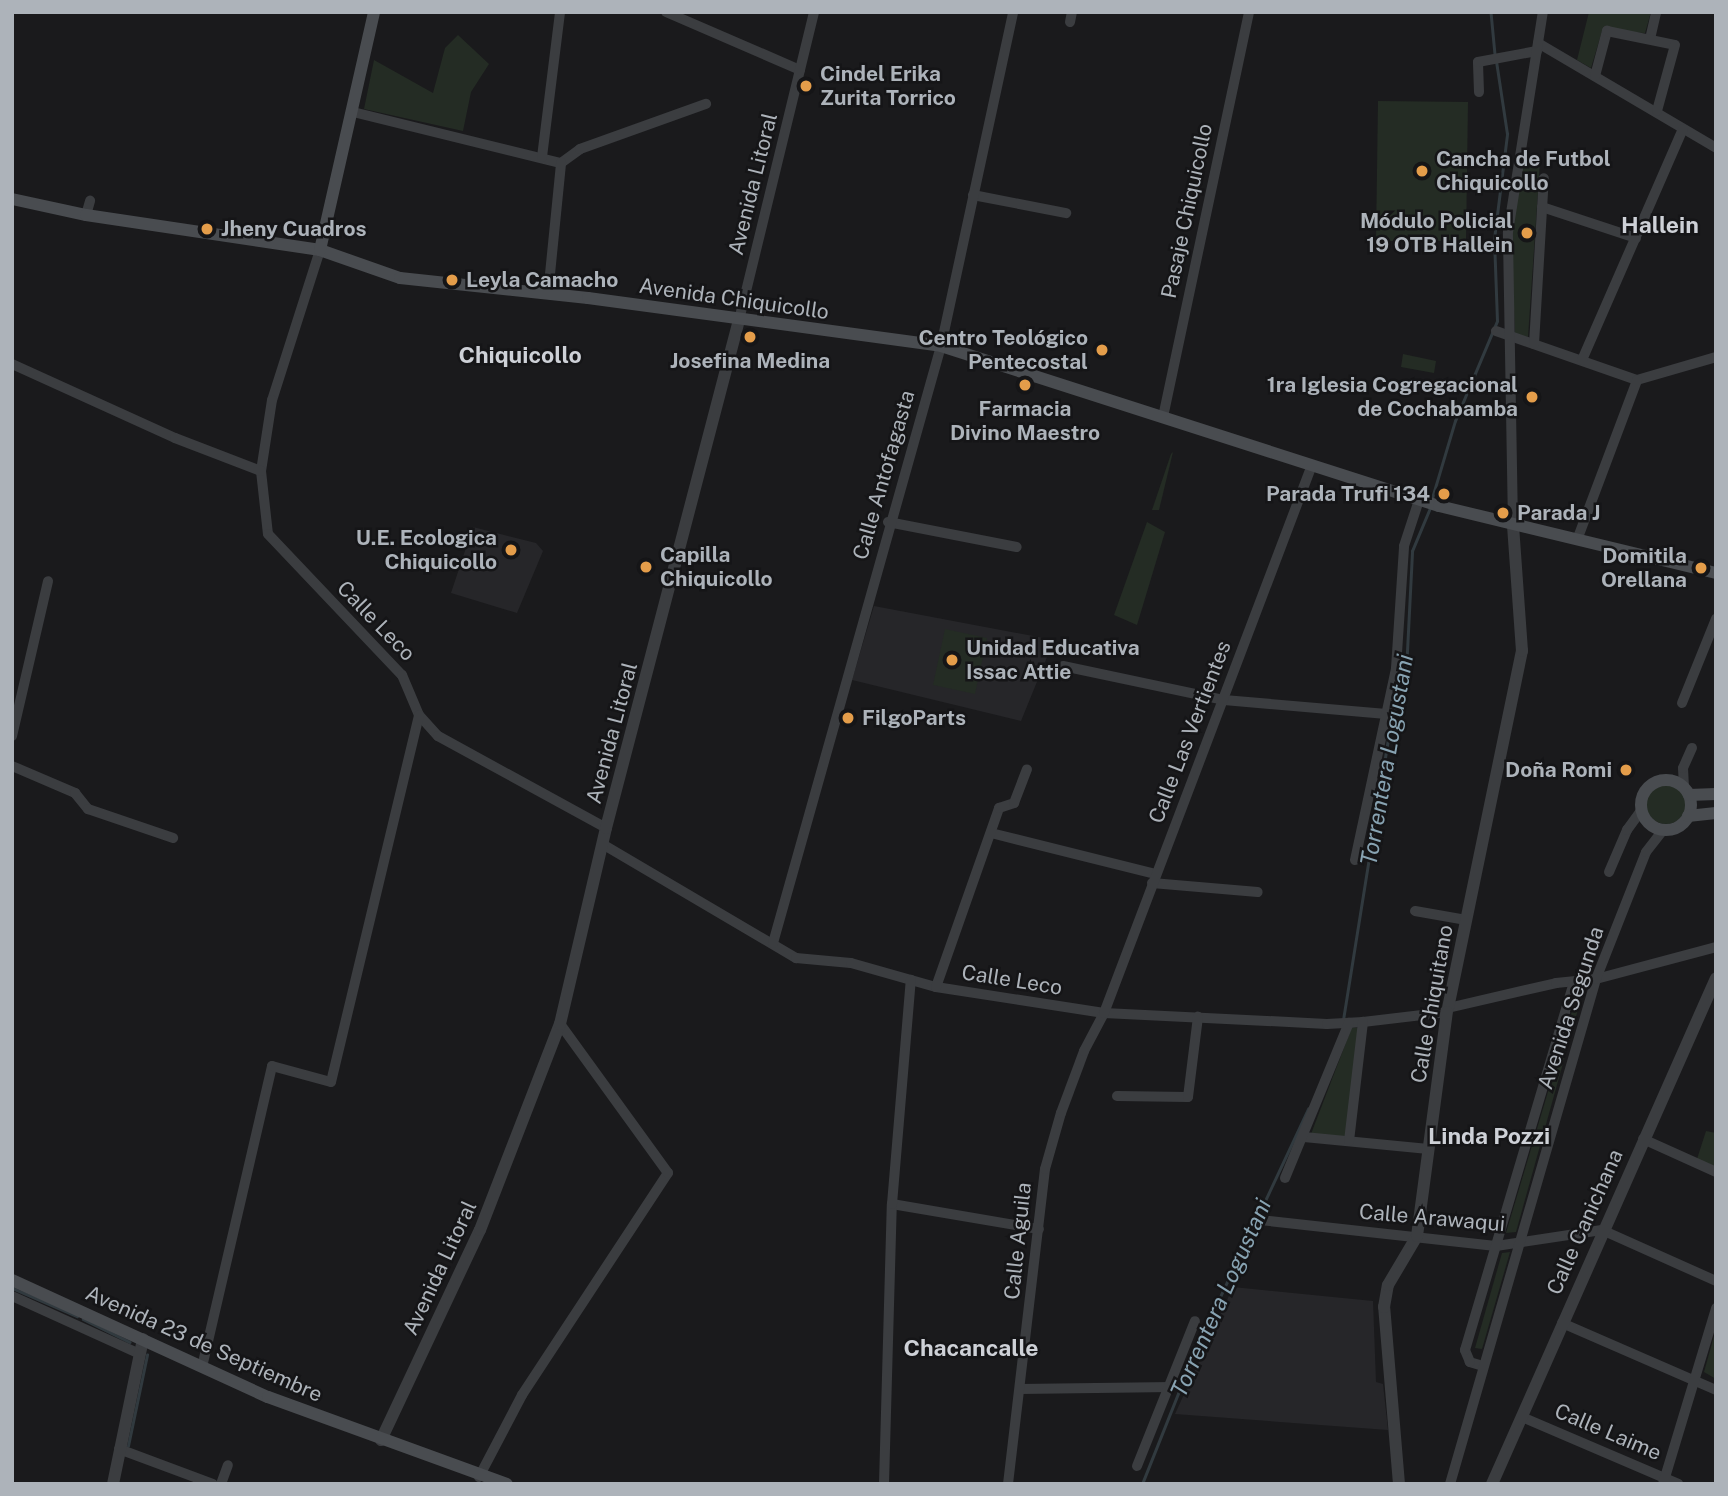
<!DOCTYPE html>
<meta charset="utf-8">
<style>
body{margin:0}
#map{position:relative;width:1728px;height:1496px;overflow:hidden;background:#1a1a1c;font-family:"Public Sans",sans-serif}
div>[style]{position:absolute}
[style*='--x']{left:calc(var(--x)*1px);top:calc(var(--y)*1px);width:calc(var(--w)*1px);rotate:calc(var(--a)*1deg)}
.built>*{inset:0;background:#262629}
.green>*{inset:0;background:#242c24}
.round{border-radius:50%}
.stream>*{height:2.5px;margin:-1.25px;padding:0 1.25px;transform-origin:1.25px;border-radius:1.25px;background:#313a3f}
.minor>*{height:10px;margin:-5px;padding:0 5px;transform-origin:5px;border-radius:5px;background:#3b3d40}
.tertiary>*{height:12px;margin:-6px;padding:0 6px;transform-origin:6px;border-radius:6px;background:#3b3d40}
.secondary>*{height:12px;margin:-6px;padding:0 6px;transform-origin:6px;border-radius:6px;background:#494c50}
.secondary>.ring{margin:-6px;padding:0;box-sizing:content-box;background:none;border:12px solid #494c50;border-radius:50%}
.dots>*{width:19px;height:19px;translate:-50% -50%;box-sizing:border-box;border:4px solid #151517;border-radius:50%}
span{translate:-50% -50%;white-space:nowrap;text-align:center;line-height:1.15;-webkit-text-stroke:5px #151517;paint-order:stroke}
.poi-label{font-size:21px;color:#adb3ba;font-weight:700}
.left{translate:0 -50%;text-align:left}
.right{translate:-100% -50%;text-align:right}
.street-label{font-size:21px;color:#adb3ba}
.neighbourhood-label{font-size:23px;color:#ced1d7;font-weight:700}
.water-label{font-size:23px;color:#88a3b2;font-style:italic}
.frame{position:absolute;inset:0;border:14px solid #adb3ba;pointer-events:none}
</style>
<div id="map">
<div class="built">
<div style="clip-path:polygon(473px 527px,536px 543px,543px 551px,517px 613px,451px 593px)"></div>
<div style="clip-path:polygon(874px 606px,1054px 640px,1021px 721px,852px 680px)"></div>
<div style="clip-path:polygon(1233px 1287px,1373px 1301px,1376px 1382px,1383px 1384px,1388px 1430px,1175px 1414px)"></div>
</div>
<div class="green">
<div style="clip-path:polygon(1589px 12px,1651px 12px,1645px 33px,1602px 31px,1591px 68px,1577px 60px)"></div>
<div style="clip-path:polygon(458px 35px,489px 64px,471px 92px,463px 131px,364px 109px,374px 60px,433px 93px,445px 48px)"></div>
<div style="clip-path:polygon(1378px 101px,1468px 102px,1466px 241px,1376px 241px)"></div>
<div style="clip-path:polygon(1524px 151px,1540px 162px,1528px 337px,1515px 334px,1511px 238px)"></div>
<div style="clip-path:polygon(1403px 354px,1436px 361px,1434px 373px,1401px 367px)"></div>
<div style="clip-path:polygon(1173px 452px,1159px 510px,1152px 510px,1171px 454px)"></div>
<div style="clip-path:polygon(1147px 522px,1165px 532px,1137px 625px,1114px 615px)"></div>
<div style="clip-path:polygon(945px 629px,987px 638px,975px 694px,933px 685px)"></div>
<div class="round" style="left:1646px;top:784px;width:40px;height:40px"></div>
<div style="clip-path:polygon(1584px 988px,1516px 1232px,1506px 1233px,1578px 991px)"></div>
<div style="clip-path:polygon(1352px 1027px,1358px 1028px,1346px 1137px,1311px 1134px)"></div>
<div style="clip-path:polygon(1706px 1131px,1716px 1133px,1716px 1167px,1697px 1159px)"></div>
<div style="clip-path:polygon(1510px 1252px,1482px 1349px,1475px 1348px,1502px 1253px)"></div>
<div style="clip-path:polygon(1716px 1329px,1716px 1379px,1704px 1372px)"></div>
</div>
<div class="stream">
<div style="--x:1491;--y:12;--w:42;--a:84.6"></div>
<div style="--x:1432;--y:498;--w:80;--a:-73.4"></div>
<div style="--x:1455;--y:421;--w:108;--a:-67.2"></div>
<div style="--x:1497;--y:321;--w:82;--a:-92.1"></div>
<div style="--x:1494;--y:239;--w:106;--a:-82.9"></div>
<div style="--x:1507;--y:134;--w:74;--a:-98.6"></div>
<div style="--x:1343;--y:1020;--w:298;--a:-80.9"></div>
<div style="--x:1390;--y:726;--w:57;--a:-73.8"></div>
<div style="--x:1406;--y:671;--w:120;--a:-87.1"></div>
<div style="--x:1412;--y:551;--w:47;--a:-67.3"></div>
<div style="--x:12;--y:1288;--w:71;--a:23.3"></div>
<div style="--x:83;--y:1319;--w:52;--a:26.1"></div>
<div style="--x:128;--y:1446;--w:93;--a:-78.2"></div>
<div style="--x:1142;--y:1484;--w:149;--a:-68.3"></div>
<div style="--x:1197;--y:1346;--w:262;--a:-64.9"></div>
</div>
<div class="minor">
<div style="--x:666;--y:12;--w:146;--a:23.4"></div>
<div style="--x:1070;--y:22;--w:10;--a:-79"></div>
<div style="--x:1650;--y:39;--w:28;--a:-77"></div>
<div style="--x:1538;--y:43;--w:207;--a:30.5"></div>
<div style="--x:1595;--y:76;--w:47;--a:-75.1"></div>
<div style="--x:1607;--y:31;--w:69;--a:11.6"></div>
<div style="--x:1675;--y:45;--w:68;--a:105.3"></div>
<div style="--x:1479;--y:92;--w:30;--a:-92"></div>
<div style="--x:1478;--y:62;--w:60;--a:-10.6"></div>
<div style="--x:353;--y:112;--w:214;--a:13.8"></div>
<div style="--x:561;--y:163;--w:24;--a:-36"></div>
<div style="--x:580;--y:149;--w:134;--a:-19.7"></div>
<div style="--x:542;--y:157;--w:146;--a:-82.9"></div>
<div style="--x:973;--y:195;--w:95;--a:11"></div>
<div style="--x:1542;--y:207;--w:99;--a:18.3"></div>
<div style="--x:86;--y:215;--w:15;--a:-74"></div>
<div style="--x:320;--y:250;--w:157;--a:107.7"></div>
<div style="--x:272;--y:400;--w:72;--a:98.8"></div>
<div style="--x:261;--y:471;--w:63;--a:83.7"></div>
<div style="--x:268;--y:534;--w:195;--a:46.5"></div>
<div style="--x:402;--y:675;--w:43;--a:67"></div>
<div style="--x:419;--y:715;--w:28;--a:48"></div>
<div style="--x:438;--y:736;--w:192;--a:28.7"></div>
<div style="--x:548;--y:294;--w:132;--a:-84.3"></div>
<div style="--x:739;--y:320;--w:317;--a:-76.3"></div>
<div style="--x:1496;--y:331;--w:149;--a:19.2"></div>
<div style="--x:1637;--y:380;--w:82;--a:-16.2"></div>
<div style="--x:1534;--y:344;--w:166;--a:-86.6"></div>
<div style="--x:1582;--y:360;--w:252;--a:-66.4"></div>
<div style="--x:12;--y:364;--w:179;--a:24.4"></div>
<div style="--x:175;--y:438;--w:92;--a:21"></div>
<div style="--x:1163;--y:417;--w:414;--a:-78"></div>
<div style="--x:888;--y:522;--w:131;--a:11"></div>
<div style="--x:1513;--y:525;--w:293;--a:-91"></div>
<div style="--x:1508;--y:232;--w:223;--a:-81"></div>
<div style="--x:1577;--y:540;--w:171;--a:-69.4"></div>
<div style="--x:1063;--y:666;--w:165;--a:11.9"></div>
<div style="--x:1224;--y:700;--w:163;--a:4.9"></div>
<div style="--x:1682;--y:703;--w:91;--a:-68"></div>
<div style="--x:12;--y:736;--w:159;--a:-76.9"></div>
<div style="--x:12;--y:766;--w:69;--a:23.2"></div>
<div style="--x:75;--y:793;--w:21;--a:51"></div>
<div style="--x:88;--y:809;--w:90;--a:18.8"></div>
<div style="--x:1684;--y:787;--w:19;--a:-93"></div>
<div style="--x:1683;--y:768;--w:22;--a:-66"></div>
<div style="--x:991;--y:833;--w:170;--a:14"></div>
<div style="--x:604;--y:845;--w:223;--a:30.5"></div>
<div style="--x:796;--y:958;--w:55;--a:5.2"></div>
<div style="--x:851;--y:963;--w:88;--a:15.8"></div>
<div style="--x:936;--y:987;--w:170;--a:8.8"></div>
<div style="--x:1104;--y:1013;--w:223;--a:2.8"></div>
<div style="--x:1327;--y:1024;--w:36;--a:-3"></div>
<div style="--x:1363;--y:1022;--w:85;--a:-6.8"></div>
<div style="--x:1447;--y:1012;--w:4;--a:-76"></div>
<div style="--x:1448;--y:1008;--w:111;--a:-13"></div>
<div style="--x:1556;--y:983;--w:40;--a:-5.7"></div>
<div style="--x:1596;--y:979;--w:124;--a:-14.9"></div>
<div style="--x:1355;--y:860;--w:196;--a:-77.9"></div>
<div style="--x:1396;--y:668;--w:122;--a:-86.2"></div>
<div style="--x:1404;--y:546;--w:48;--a:-71.9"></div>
<div style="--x:1609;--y:872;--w:46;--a:-66.8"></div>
<div style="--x:1627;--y:830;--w:26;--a:-54"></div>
<div style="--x:1152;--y:883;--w:106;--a:4.9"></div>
<div style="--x:1415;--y:911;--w:52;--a:10"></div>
<div style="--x:773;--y:943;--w:620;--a:-74.28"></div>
<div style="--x:941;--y:346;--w:342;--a:-77.8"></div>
<div style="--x:936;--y:987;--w:190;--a:-70.6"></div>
<div style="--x:999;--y:808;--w:16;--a:-18"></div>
<div style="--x:1014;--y:803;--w:36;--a:-69"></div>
<div style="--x:1117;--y:1096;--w:71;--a:0.8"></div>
<div style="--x:1188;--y:1097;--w:81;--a:-82.9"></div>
<div style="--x:1304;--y:1137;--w:125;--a:5.5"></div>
<div style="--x:1643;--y:1139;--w:80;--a:24.3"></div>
<div style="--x:1349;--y:1141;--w:120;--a:-83.3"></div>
<div style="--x:1285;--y:1178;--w:168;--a:-67.6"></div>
<div style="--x:892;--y:1204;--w:149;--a:9.7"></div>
<div style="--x:1260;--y:1220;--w:237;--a:6.3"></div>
<div style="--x:1496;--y:1246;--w:107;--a:-8.6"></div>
<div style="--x:1602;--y:1230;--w:125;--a:24.1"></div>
<div style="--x:12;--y:1296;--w:141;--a:24.4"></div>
<div style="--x:1562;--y:1323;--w:168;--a:23.5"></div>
<div style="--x:1483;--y:1366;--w:14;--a:-163"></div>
<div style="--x:1470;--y:1362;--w:13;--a:-113"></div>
<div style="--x:1465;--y:1350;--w:384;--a:-73.5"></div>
<div style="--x:202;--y:1367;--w:309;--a:-76.9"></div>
<div style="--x:272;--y:1066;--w:61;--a:15.2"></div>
<div style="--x:331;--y:1082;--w:377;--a:-76.5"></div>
<div style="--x:1020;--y:1389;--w:152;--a:-0.8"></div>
<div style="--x:1522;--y:1417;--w:170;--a:23.2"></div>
<div style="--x:119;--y:1449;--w:100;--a:20.4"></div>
<div style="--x:1137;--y:1466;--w:156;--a:-68.2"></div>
<div style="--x:479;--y:1477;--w:93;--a:-62.3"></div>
<div style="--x:522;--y:1395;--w:266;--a:-56.7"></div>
<div style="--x:668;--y:1173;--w:184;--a:-125.9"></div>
<div style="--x:221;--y:1484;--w:20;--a:-70"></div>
<div style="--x:884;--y:1484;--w:280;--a:-88.4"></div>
<div style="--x:892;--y:1204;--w:225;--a:-85.2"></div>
<div style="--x:1008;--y:1484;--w:317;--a:-83.3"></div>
<div style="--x:1045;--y:1169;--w:58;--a:-74.1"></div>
<div style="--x:1061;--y:1113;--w:66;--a:-69.6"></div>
<div style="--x:1084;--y:1051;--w:43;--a:-62.2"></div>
<div style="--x:1104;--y:1013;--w:586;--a:-69.22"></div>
<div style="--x:1450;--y:1484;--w:526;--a:-73.87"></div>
<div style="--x:1596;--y:979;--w:136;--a:-68.5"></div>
<div style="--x:1646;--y:852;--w:29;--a:-52"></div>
<div style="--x:1663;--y:1484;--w:184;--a:-73.2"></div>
</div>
<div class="tertiary">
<div style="--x:1448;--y:1008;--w:365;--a:-78.3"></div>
<div style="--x:1522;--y:651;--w:126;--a:-94.1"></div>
<div style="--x:381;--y:1440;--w:232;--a:-64.8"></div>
<div style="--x:480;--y:1230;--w:221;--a:-68.8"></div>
<div style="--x:560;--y:1024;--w:201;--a:-76.8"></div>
<div style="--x:606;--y:828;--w:525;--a:-75.33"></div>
<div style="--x:113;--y:1484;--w:148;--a:-78.3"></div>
<div style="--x:1399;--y:1484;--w:178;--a:-94.8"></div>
<div style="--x:1384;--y:1307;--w:22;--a:-80"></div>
<div style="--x:1388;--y:1285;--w:57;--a:-59.4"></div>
<div style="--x:1417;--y:1236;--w:226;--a:-82.4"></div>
<div style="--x:1492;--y:1484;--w:553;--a:-66.12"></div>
</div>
<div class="secondary">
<div style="--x:12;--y:199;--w:76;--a:12.2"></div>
<div style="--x:86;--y:215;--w:237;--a:8.5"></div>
<div style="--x:320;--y:250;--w:85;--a:19.3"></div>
<div style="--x:400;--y:278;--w:189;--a:6.1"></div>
<div style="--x:588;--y:298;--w:356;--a:7.7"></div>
<div style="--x:941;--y:346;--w:523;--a:17.81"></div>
<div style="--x:1439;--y:506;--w:285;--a:13.6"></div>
<div style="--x:320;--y:250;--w:244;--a:-77.2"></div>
<div class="ring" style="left:1641px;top:780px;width:38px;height:38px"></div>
<div style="--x:1689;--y:795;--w:27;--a:-2"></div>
<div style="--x:1688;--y:816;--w:28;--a:-6"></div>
<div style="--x:12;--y:1280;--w:281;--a:24.6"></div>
<div style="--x:268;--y:1397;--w:254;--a:20"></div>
</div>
<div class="dots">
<div style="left:806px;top:86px;background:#e49d4a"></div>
<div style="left:1422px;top:171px;background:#e49d4a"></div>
<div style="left:207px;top:229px;background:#e49d4a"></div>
<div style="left:1527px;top:233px;background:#e49d4a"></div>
<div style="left:452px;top:280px;background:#e49d4a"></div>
<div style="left:750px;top:337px;background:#e49d4a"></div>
<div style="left:1102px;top:350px;background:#e49d4a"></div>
<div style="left:1025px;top:385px;background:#e49d4a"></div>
<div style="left:1532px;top:397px;background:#e49d4a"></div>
<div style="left:1444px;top:494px;background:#e49d4a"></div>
<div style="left:1503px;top:513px;background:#e49d4a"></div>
<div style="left:511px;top:550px;background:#e49d4a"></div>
<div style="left:646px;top:567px;background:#e49d4a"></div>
<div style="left:1701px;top:568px;background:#e49d4a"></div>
<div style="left:952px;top:660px;background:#e49d4a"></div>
<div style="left:848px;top:718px;background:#e49d4a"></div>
<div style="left:1626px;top:770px;background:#e49d4a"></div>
</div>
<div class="poi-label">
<span class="left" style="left:820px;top:86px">Cindel Erika<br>Zurita Torrico</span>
<span class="left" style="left:1436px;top:171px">Cancha de Futbol<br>Chiquicollo</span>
<span class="right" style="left:1513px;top:233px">Módulo Policial<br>19 OTB Hallein</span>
<span class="left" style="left:221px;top:229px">Jheny Cuadros</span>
<span class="left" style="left:466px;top:280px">Leyla Camacho</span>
<span class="right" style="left:1088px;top:350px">Centro Teológico<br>Pentecostal</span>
<span style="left:750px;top:361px">Josefina Medina</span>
<span class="right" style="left:1518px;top:397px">1ra Iglesia Cogregacional<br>de Cochabamba</span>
<span style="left:1025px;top:421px">Farmacia<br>Divino Maestro</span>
<span class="right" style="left:1430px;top:494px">Parada Trufi 134</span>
<span class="left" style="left:1517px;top:513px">Parada J</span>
<span class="right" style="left:497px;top:550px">U.E. Ecologica<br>Chiquicollo</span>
<span class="left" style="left:660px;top:567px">Capilla<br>Chiquicollo</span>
<span class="right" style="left:1687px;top:568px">Domitila<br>Orellana</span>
<span class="left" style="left:966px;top:660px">Unidad Educativa<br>Issac Attie</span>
<span class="left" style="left:862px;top:718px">FilgoParts</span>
<span class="right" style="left:1612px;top:770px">Doña Romi</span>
</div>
<div class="street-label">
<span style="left:753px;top:184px;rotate:-76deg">Avenida Litoral</span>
<span style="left:1187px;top:211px;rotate:-78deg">Pasaje Chiquicollo</span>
<span style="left:734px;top:299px;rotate:8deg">Avenida Chiquicollo</span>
<span style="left:884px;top:475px;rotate:-74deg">Calle Antofagasta</span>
<span style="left:376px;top:621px;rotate:46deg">Calle Leco</span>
<span style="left:1190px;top:732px;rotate:-69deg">Calle Las Vertientes</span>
<span style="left:612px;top:733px;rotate:-75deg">Avenida Litoral</span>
<span style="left:1012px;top:980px;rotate:9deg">Calle Leco</span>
<span style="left:1432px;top:1004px;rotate:-80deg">Calle Chiquitano</span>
<span style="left:1571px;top:1008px;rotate:-72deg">Avenida Segunda</span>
<span style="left:1432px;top:1218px;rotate:5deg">Calle Arawaqui</span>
<span style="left:1585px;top:1222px;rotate:-66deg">Calle Canichana</span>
<span style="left:1018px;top:1241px;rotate:-84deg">Calle Aguila</span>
<span style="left:440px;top:1268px;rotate:-65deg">Avenida Litoral</span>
<span style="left:204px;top:1344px;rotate:24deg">Avenida 23 de Septiembre</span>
<span style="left:1608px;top:1432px;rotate:23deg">Calle Laime</span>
</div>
<div class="neighbourhood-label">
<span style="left:1660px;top:225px">Hallein</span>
<span style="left:520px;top:355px">Chiquicollo</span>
<span style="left:1489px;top:1136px">Linda Pozzi</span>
<span style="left:971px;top:1348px">Chacancalle</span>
</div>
<div class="water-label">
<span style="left:1387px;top:760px;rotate:-80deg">Torrentera Logustani</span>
<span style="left:1221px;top:1298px;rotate:-66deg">Torrentera Logustani</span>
</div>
<div class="frame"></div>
</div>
